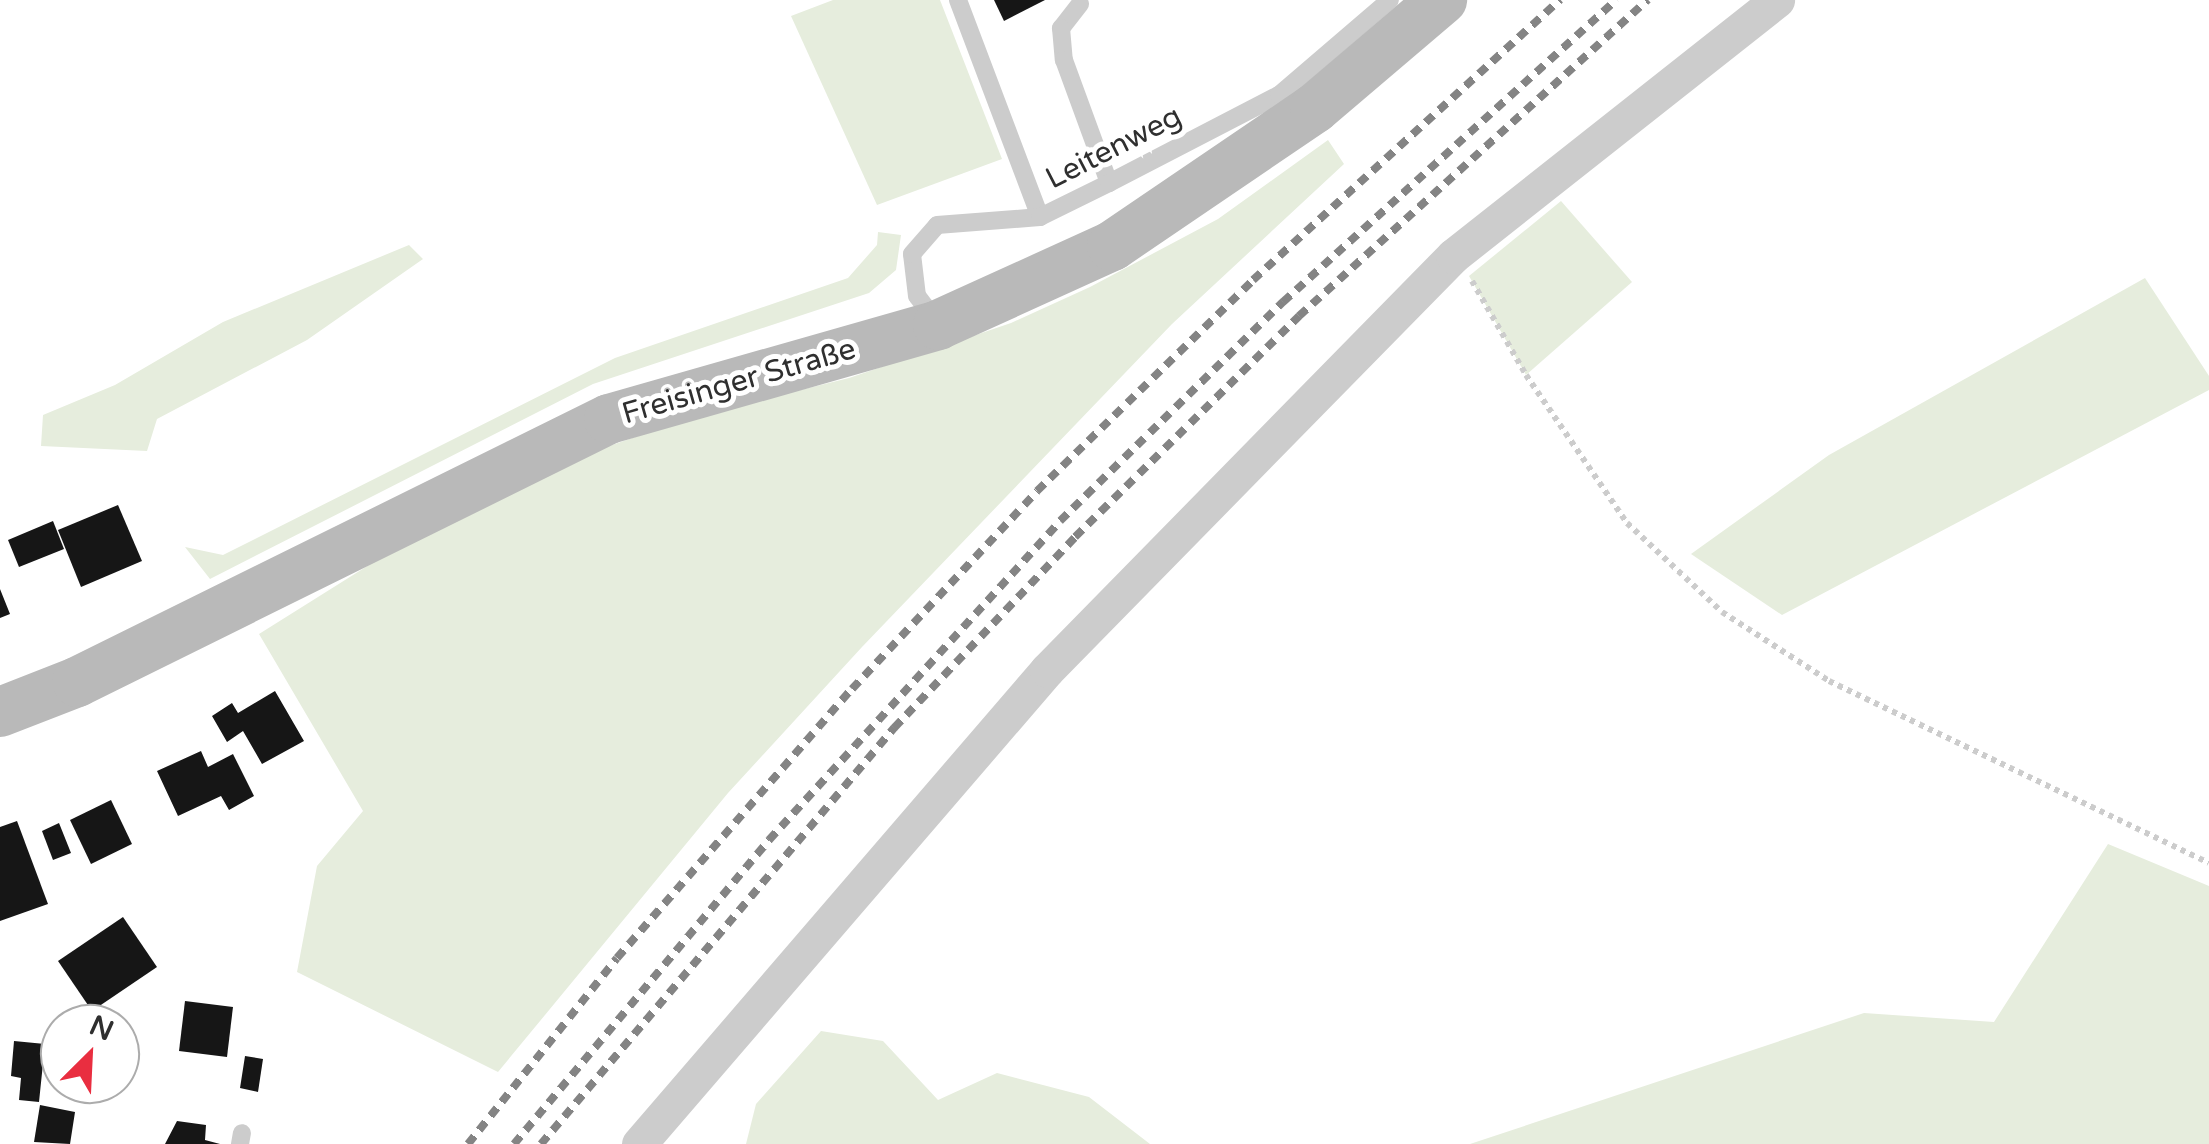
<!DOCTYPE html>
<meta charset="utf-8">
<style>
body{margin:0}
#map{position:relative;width:2209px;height:1144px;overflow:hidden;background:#fff;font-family:"Varela Round",sans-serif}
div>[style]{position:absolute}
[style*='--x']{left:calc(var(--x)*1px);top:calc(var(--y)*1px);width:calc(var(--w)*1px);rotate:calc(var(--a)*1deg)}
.green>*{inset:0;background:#e6eddd}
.building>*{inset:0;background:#161616}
.path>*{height:6px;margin-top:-3px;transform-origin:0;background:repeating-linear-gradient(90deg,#ccc 0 5px,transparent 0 10px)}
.lane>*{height:18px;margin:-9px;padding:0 9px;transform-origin:9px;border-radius:9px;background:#ccc}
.street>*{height:35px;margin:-17.5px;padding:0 17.5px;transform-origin:17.5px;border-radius:17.5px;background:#ccc}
.secondary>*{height:50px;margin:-25px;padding:0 25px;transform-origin:25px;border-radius:25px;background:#b9b9b9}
.rail>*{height:8px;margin-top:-4px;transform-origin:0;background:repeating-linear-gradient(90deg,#848484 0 10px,transparent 0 18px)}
span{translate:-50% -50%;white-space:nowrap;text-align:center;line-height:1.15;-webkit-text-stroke:10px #fff;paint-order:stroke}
.street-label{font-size:30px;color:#2f2f2f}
.north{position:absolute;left:40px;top:1004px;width:100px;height:100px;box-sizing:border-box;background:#fff;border:2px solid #acacac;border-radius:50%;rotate:24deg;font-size:28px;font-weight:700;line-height:40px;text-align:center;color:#2f2f2f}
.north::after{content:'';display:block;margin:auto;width:35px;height:45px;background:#e92e40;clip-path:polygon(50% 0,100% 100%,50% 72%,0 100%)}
</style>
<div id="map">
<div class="green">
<div style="clip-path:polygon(833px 0,940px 0,1002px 159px,877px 205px,791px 16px)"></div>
<div style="clip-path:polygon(1328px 140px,1344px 164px,1172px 324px,862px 647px,728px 793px,498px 1072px,297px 972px,317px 866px,363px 811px,259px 634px,420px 533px,557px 464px,696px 416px,849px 378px,1011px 323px,1090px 287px,1218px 219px)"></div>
<div style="clip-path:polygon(1561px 201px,1632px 282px,1526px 375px,1469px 276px)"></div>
<div style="clip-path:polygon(878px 232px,901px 235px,896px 270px,869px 293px,593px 384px,210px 579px,185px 547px,223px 555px,615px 358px,848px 278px,877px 245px)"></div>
<div style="clip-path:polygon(409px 245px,423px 259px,307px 340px,157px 419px,147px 451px,41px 446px,43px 415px,115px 385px,223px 322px)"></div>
<div style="clip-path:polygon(2145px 278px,2209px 376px,2209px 390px,1782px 615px,1691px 554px,1829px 455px)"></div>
<div style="clip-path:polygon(2108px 844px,2209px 886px,2209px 1144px,1470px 1144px,1864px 1013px,1994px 1022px)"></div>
<div style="clip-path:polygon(821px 1031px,883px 1041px,938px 1100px,997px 1073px,1089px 1097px,1150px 1144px,746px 1144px,756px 1104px)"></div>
</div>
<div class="building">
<div style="clip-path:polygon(994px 0,1045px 0,1004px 21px)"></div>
<div style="clip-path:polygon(118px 505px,142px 561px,81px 587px,58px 530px)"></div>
<div style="clip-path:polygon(53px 521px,64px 549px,19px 567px,8px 540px)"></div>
<div style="clip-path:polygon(0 589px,10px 614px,0 618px)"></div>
<div style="clip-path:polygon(275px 691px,304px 741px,262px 764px,243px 731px,227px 742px,212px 716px,232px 703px,238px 713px)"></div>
<div style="clip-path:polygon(201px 751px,208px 767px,233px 754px,254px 796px,229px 810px,221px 796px,178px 816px,157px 771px)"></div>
<div style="clip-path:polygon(111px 800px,132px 844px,91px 864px,70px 820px)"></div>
<div style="clip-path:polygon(17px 821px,48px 904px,0 921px,0 827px)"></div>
<div style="clip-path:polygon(59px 823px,71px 853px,53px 860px,42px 831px)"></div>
<div style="clip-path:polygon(123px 917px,157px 967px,92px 1011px,58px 961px)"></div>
<div style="clip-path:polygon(185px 1001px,233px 1007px,227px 1057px,179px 1051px)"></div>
<div style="clip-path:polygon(14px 1041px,45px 1044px,39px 1102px,19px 1100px,21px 1078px,11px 1076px)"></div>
<div style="clip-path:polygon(245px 1056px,263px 1059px,258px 1092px,240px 1088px)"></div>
<div style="clip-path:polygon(40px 1105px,75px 1112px,70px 1144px,34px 1142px)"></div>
<div style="clip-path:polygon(177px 1121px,206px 1125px,205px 1140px,220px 1144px,165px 1144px)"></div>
</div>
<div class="path">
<div style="--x:1472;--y:281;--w:108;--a:60.1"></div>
<div style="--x:1526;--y:375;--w:179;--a:55.7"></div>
<div style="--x:1627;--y:523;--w:130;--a:43.1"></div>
<div style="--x:1722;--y:612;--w:127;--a:32.8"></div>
<div style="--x:1829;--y:681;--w:421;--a:25.6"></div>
</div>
<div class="lane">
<div style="--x:958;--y:0;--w:232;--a:69.3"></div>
<div style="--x:1080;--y:4;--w:31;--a:128"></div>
<div style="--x:1061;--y:28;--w:32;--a:85"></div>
<div style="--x:1064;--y:60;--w:131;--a:69.9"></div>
<div style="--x:936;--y:321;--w:31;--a:-127"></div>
<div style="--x:917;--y:296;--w:42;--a:-96.8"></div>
<div style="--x:912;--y:254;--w:38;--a:-49"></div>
<div style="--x:937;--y:225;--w:103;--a:-4.4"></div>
<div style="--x:1040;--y:217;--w:77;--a:-26.2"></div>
<div style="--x:1109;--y:183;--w:191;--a:-27.4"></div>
<div style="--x:1279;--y:95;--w:146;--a:-40.6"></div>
<div style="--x:240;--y:1144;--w:11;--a:-80"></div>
</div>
<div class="street">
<div style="--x:639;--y:1144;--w:625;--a:-49.28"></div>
<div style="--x:1047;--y:670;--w:580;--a:-45.56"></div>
<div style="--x:1453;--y:256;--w:413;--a:-38.3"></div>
</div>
<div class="secondary">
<div style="--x:0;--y:712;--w:83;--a:-21.3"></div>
<div style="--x:77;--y:682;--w:593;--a:-26.31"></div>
<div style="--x:609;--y:419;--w:342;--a:-15.9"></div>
<div style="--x:938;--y:325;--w:191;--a:-24.4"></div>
<div style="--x:1112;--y:246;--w:245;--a:-34.2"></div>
<div style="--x:1315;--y:108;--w:167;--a:-40.4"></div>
</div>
<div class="rail">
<div style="--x:468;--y:1144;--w:238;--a:-51.3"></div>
<div style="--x:617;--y:958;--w:357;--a:-48.9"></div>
<div style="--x:852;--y:689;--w:271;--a:-46.9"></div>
<div style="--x:1037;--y:491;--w:302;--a:-44.3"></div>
<div style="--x:1253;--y:280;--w:416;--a:-42.4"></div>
<div style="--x:514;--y:1144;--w:397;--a:-50"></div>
<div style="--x:769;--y:840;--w:432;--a:-47.6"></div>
<div style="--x:1060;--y:521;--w:313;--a:-44.5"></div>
<div style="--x:1283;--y:302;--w:450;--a:-42.2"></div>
<div style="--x:541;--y:1144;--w:546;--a:-49.68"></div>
<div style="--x:894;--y:728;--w:263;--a:-46.5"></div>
<div style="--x:1075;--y:537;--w:315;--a:-44.6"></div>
<div style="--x:1299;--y:316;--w:471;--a:-42.2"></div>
</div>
<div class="street-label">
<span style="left:1114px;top:148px;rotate:-27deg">Leitenweg</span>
<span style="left:739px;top:382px;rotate:-16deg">Freisinger Straße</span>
</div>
<div class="north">N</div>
</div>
